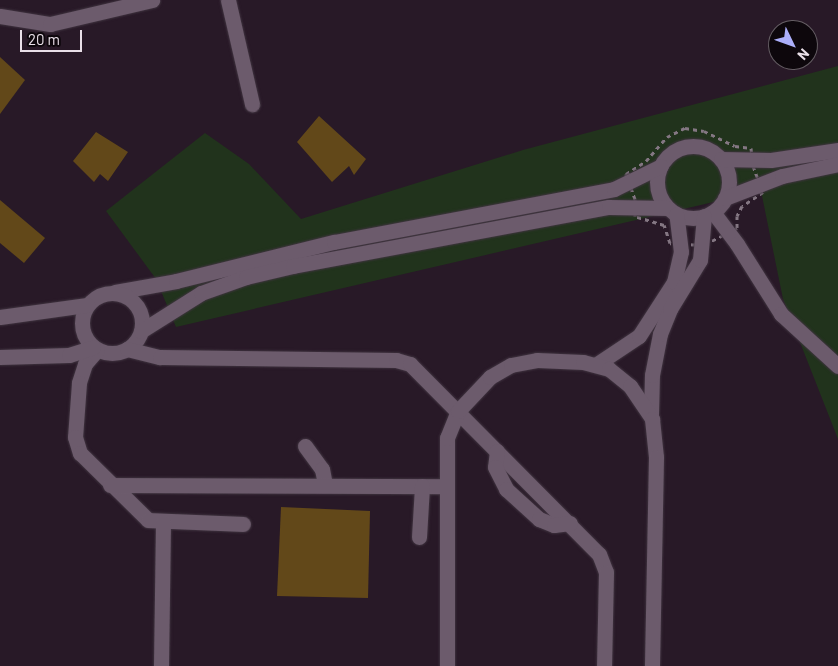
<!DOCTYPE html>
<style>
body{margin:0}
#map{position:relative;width:838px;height:666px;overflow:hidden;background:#281927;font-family:Barlow,sans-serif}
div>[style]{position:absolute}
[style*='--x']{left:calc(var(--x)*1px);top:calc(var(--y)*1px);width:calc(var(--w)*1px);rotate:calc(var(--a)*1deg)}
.green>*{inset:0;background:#21331c}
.building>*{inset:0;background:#624819}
.path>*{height:3px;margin-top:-1.5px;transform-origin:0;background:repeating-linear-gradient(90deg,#847783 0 4px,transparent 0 8px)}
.roads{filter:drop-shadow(0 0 1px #403440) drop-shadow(0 0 1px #403440)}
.minor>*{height:15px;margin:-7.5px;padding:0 7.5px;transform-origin:7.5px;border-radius:7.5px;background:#6c5b6c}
.minor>.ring{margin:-7.5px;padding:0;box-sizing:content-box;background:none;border:15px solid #6c5b6c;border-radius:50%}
span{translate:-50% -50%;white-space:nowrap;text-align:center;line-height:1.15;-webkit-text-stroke:4.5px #0d070c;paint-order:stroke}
.north{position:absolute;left:768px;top:20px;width:50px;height:50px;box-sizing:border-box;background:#0d070c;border:1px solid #655e64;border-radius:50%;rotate:132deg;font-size:14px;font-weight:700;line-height:20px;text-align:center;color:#eae0e9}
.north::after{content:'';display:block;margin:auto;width:18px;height:22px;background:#acaffb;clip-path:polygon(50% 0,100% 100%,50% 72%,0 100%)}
.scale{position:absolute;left:20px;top:30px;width:62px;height:22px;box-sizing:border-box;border:2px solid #eae0e9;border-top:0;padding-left:6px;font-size:15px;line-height:18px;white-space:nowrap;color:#eae0e9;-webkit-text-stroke:4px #0d070c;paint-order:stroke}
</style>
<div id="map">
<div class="green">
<div style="clip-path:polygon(838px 66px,838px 439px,783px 299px,761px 191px,176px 327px,156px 279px,106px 211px,205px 133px,249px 164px,301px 219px,523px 150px)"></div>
</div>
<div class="building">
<div style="clip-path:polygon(0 57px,25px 80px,0 114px)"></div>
<div style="clip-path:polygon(319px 116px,366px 159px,354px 175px,349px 166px,332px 182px,297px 142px)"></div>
<div style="clip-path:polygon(96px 132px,128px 152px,108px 181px,100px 174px,94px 182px,73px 161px)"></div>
<div style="clip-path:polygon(0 200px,45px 238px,24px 263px,0 243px)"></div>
<div style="clip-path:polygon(281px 507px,370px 511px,368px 598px,277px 596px)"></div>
</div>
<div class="path">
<div style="--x:685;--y:128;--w:19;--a:9"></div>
<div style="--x:704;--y:131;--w:34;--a:26"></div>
<div style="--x:735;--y:146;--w:16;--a:7"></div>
<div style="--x:751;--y:148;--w:18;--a:84"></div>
<div style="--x:753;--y:166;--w:28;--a:69"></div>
<div style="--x:763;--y:192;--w:25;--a:146"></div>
<div style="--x:742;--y:206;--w:11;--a:117"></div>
<div style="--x:737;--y:216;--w:12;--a:90"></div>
<div style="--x:737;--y:228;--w:38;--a:153"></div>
<div style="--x:703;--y:245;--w:33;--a:-177"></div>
<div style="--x:670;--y:243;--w:19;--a:-108"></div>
<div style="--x:664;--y:225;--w:30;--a:-163"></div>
<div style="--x:635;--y:216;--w:17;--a:-90"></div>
<div style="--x:635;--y:199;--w:27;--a:-110"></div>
<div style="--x:626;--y:174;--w:24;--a:-33"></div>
<div style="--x:646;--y:161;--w:32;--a:-49"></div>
<div style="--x:667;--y:137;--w:20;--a:-27"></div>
</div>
<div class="roads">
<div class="minor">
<div style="--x:228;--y:0;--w:107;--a:77"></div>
<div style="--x:0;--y:16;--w:51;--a:9.1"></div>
<div style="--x:50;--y:24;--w:105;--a:-13.2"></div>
<div class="ring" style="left:657px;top:146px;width:57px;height:57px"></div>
<div style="--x:721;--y:159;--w:50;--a:1.1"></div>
<div style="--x:771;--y:160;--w:68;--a:-8.5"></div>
<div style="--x:725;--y:198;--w:61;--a:-21.1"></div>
<div style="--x:782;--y:176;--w:57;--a:-12.1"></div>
<div style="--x:713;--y:212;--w:40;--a:53"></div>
<div style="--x:737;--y:244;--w:83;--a:57.8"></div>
<div style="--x:781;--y:314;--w:77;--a:42.4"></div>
<div style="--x:115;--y:292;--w:62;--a:-10.2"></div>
<div style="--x:176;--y:281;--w:163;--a:-13.9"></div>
<div style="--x:334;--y:242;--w:285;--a:-10.7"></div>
<div style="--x:614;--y:189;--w:52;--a:-26.1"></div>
<div class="ring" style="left:82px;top:293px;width:45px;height:45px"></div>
<div style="--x:0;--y:317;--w:88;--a:-7.9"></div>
<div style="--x:141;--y:331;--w:71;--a:-32.3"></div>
<div style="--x:201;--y:293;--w:48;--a:-19.6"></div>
<div style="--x:246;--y:277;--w:48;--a:-13.2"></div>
<div style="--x:293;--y:266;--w:321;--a:-10.6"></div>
<div style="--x:609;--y:207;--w:59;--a:1"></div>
<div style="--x:127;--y:349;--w:34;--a:14"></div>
<div style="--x:160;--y:357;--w:236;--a:0.7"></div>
<div style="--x:396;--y:360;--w:15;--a:16"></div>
<div style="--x:410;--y:364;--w:268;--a:45.2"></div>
<div style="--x:599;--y:554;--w:19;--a:69"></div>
<div style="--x:606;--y:572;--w:94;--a:91.2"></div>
<div style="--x:97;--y:350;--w:18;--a:131"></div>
<div style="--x:85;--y:364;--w:20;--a:108"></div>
<div style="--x:79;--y:383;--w:54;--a:94.2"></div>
<div style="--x:75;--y:437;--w:17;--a:73"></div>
<div style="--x:80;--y:453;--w:95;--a:44.6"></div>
<div style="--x:148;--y:520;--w:95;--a:2.4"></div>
<div style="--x:0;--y:357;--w:69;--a:-1.7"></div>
<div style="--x:69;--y:355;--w:25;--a:-18"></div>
<div style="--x:597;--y:364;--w:50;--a:-33.7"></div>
<div style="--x:639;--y:336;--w:64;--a:-57.1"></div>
<div style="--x:674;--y:282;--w:31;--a:-77"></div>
<div style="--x:681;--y:252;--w:38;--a:-97"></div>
<div style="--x:651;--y:415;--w:40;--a:-88.6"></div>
<div style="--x:652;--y:375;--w:42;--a:-79"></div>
<div style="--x:660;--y:334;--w:27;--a:-68"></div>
<div style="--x:670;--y:309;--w:57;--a:-58.5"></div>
<div style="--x:700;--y:260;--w:44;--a:-84.8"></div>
<div style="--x:305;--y:446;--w:29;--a:54"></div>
<div style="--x:322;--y:469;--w:16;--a:79"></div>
<div style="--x:497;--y:451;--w:16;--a:97"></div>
<div style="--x:495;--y:467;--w:25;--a:63"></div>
<div style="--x:506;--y:489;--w:45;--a:42.3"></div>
<div style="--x:539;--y:519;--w:16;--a:22"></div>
<div style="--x:554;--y:525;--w:16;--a:-7"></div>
<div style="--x:110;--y:485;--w:336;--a:0.2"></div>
<div style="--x:419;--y:537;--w:51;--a:-86.6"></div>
<div style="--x:161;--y:666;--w:143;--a:-89.2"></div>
<div style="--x:447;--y:666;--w:228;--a:-90"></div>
<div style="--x:447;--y:438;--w:29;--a:-68"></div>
<div style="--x:458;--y:411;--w:47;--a:-46.7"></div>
<div style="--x:490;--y:377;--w:24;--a:-30"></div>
<div style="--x:511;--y:365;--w:26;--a:-11"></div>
<div style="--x:537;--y:360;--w:46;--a:2.5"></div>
<div style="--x:583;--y:362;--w:27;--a:15"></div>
<div style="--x:609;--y:369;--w:27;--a:39"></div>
<div style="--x:630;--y:386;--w:40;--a:56"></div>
<div style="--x:652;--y:419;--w:38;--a:84"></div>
<div style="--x:656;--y:457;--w:209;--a:91.1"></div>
</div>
</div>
<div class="north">N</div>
<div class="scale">20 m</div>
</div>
